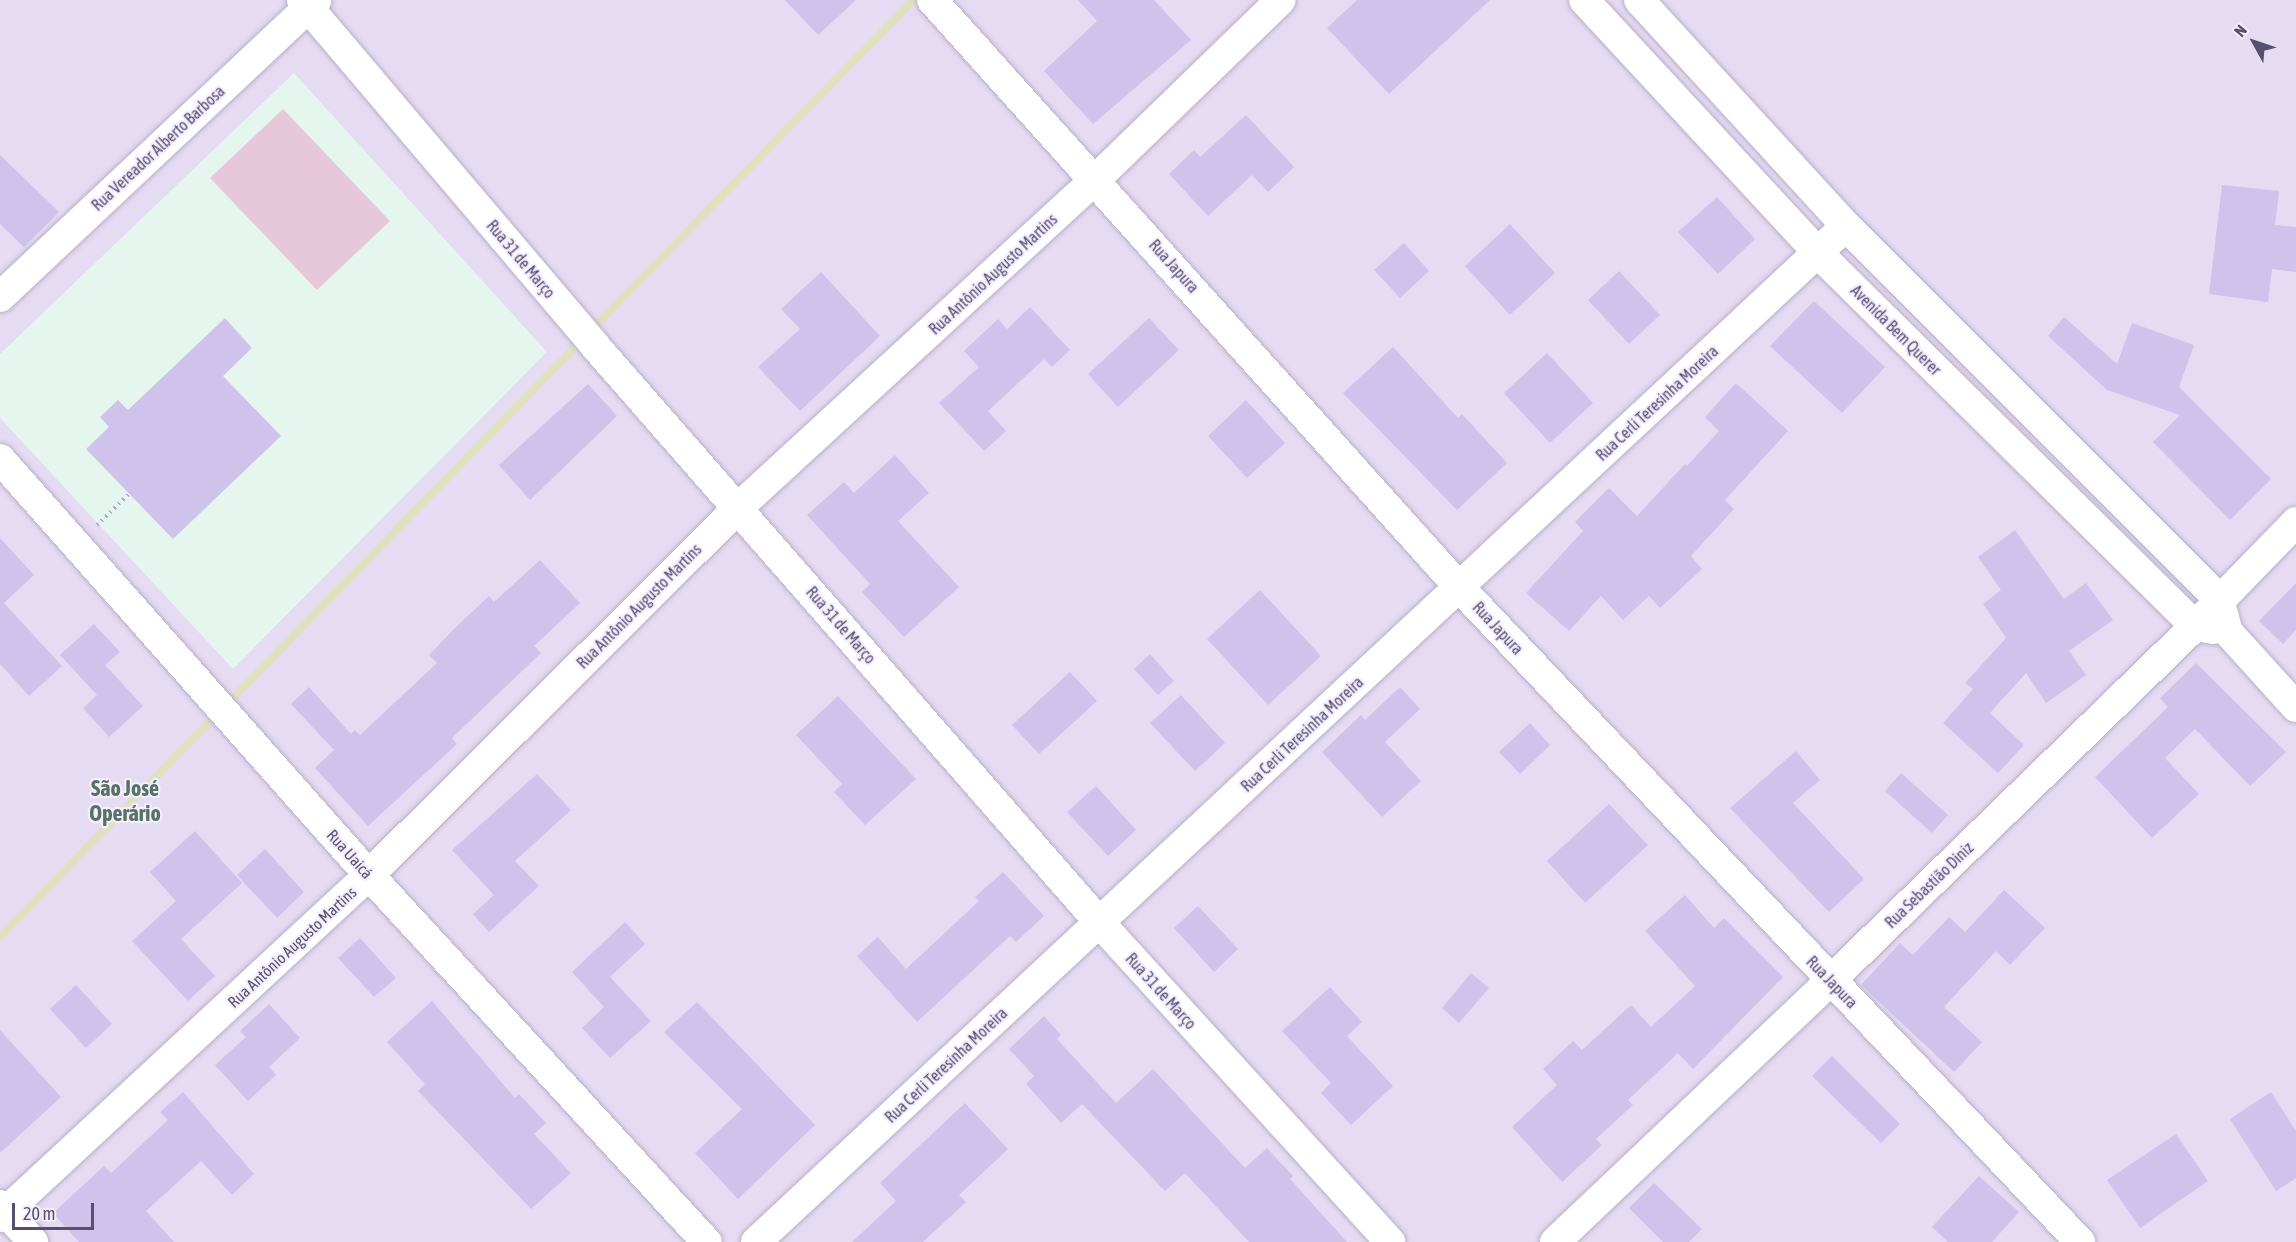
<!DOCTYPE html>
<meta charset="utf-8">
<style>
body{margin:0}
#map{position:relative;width:2296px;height:1242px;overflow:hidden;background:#f1e8fa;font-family:"Asap Condensed",sans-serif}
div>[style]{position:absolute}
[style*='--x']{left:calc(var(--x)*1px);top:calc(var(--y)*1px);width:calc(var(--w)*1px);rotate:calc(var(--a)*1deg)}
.residential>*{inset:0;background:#e5dbf2}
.education>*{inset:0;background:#e5f6ee}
.green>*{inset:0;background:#e6c8d8}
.stream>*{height:8px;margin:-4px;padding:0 4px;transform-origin:4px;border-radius:4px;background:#e0e1bf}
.building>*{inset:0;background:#cfc3eb}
.path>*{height:4px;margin-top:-2px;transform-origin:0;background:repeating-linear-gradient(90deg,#b2a7d0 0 1.5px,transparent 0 6px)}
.roads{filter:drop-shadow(0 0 2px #b8b0ca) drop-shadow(0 0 2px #b8b0ca)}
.street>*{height:30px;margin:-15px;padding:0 15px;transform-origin:15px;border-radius:15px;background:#fff}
span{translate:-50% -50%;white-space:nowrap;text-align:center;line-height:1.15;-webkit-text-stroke:4.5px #f5eefd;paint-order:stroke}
.street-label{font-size:16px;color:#574f70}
.district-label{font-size:22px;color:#557265;font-weight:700}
.north{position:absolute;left:2224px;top:12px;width:60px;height:60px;-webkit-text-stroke:4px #f5eefd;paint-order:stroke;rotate:310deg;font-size:16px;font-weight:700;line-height:24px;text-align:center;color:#574f70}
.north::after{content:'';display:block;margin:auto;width:21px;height:27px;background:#574f70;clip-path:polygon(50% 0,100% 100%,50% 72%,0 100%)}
.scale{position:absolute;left:12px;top:1203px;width:82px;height:27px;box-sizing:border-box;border:3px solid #574f70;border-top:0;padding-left:8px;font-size:18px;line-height:21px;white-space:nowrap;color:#574f70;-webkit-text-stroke:4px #f5eefd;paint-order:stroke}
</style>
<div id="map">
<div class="residential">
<div style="clip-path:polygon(0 0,2296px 0,2296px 1242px,0 1242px)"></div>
</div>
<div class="education">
<div style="clip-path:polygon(294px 73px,547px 352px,233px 669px,0 418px,0 354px)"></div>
</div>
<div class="green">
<div style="clip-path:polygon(283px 109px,390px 221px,317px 290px,210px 178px)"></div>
</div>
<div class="stream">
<div style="--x:0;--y:937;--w:1308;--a:-45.74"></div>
</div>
<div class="building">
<div style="clip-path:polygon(785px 0,856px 0,818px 35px)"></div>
<div style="clip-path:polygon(1078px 0,1154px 0,1191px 40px,1093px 124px,1044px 71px,1097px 21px)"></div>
<div style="clip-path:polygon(1357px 0,1490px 0,1389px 94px,1327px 28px)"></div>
<div style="clip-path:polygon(1246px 115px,1294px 167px,1268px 192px,1252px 175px,1208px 216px,1169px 174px,1194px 150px,1200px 157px)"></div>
<div style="clip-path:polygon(0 155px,59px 212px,24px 247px,0 224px)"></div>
<div style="clip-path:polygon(2222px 185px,2279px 191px,2275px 225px,2296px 227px,2296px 272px,2272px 269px,2268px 302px,2209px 294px)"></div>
<div style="clip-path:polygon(1717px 197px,1755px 239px,1718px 274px,1678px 232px)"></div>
<div style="clip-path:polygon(1510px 224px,1555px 273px,1510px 315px,1465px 266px)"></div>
<div style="clip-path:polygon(1404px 243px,1429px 271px,1400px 298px,1374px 270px)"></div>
<div style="clip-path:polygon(1619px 271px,1660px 315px,1629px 344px,1588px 300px)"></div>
<div style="clip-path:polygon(821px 272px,880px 336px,800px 411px,758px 367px,800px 329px,781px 309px)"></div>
<div style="clip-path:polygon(1814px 301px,1885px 367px,1842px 413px,1770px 346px)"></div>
<div style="clip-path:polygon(1030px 307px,1070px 350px,1052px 367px,1044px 359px,988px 411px,1006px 431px,984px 451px,939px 403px,979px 367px,964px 351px,998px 319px,1007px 329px)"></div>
<div style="clip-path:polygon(2064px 317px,2117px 364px,2132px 323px,2194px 345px,2179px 387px,2271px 479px,2230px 520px,2153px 442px,2180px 415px,2107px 390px,2048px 336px)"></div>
<div style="clip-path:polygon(225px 318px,252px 348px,223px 376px,281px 436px,173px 539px,86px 449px,109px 427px,100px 417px,118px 400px,128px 410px)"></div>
<div style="clip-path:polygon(1149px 318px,1179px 350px,1118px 407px,1088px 374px)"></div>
<div style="clip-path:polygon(1393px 347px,1458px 418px,1462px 414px,1507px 463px,1457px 510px,1343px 393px)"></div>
<div style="clip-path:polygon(1547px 353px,1593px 403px,1550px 443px,1504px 393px)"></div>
<div style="clip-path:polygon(1736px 383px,1788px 431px,1725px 500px,1734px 509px,1691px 556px,1702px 569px,1660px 608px,1649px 596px,1623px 620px,1601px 596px,1569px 631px,1526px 593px,1583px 531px,1575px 522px,1609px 488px,1637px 516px,1685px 464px,1687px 466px,1719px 431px,1705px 417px)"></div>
<div style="clip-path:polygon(588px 384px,617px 416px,530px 500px,499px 465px)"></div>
<div style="clip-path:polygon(1246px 400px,1285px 443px,1247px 478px,1208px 436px)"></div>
<div style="clip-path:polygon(895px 455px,929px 493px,898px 521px,959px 587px,904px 637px,862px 592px,870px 584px,807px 515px,844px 482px,854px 493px)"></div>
<div style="clip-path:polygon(2015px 530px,2064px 599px,2086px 583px,2113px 620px,2069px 651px,2086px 675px,2046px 703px,2026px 673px,1990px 713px,2024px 745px,1998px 773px,1943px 723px,1973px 689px,1965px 683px,2006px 638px,1983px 604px,2001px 590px,1978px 557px)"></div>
<div style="clip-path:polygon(0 538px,34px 575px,4px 603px,62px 666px,29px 696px,0 664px)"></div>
<div style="clip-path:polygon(540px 560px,580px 603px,534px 646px,541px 653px,452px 738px,457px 744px,368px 826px,315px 768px,334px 750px,291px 704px,309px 687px,351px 734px,355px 730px,360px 735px,437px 663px,429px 655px,456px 627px,489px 596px,494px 602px)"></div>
<div style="clip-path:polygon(2296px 583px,2296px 630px,2283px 644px,2259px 621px)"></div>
<div style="clip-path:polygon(1260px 590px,1321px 656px,1268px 705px,1207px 639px)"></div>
<div style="clip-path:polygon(94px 624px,120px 652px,105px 665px,143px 706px,109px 737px,83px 708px,97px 695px,60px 655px)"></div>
<div style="clip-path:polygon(1150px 654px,1174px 681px,1158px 695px,1134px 669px)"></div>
<div style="clip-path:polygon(2196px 663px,2286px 752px,2250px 786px,2195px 729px,2165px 758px,2199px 794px,2152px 838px,2095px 777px,2168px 707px,2160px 698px)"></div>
<div style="clip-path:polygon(1070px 672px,1097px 701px,1039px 754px,1012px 725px)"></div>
<div style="clip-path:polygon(1400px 687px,1420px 709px,1385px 742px,1421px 781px,1382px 817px,1322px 752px,1361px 715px,1365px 720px)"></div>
<div style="clip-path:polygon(1181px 695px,1225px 743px,1195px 771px,1150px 723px)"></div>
<div style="clip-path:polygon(838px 696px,916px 779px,865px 825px,834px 792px,842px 784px,796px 735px)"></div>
<div style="clip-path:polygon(1530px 723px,1550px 745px,1520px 774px,1499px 752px)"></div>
<div style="clip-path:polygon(1796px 751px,1820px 780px,1793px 803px,1864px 879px,1829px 912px,1730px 808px)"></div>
<div style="clip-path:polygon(1901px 773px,1948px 815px,1932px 833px,1885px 791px)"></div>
<div style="clip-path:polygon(537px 774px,571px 810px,515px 861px,539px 886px,489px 932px,473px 914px,494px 895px,452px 850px)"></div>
<div style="clip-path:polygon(1096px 786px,1136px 830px,1108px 856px,1067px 812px)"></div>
<div style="clip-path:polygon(1609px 804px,1648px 845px,1585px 903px,1547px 861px)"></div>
<div style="clip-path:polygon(195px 831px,242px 883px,181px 939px,215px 976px,188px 1001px,132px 941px,176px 901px,150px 872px)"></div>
<div style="clip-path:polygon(265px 849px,304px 892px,277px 918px,237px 875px)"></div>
<div style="clip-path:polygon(1003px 872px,1044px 916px,1016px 942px,1010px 936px,917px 1022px,857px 956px,878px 937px,906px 969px,979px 901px,975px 897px)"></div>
<div style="clip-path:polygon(2004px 890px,2045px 928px,2010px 965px,1996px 951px,1944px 1007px,1982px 1042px,1954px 1072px,1861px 985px,1900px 943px,1913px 955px,1949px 917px,1965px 932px)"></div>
<div style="clip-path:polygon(1685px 895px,1714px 928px,1724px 918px,1783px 977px,1693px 1069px,1678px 1053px,1628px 1100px,1633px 1105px,1596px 1139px,1602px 1145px,1562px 1182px,1512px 1127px,1557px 1085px,1543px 1069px,1573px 1041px,1582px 1050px,1631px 1005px,1651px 1027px,1695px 986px,1645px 931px)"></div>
<div style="clip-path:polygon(1198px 906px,1238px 949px,1214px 972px,1174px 928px)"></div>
<div style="clip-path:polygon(625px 922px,645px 944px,610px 977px,651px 1021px,610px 1058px,582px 1028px,604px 1007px,572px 972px)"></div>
<div style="clip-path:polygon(360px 938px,396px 978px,374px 997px,338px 958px)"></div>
<div style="clip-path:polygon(1471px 973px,1489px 988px,1459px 1023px,1442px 1008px)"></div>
<div style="clip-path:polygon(76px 985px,112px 1024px,86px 1048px,50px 1009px)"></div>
<div style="clip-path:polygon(1330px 987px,1362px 1022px,1347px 1036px,1393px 1086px,1351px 1125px,1321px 1093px,1331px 1083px,1282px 1031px)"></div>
<div style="clip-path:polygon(432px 1001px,515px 1098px,519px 1094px,546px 1123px,534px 1134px,571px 1173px,531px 1209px,418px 1091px,425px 1084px,387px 1042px)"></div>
<div style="clip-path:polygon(697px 1002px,815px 1125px,738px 1199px,695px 1153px,742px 1109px,664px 1032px)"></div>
<div style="clip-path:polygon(269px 1004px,300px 1038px,269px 1067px,276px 1075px,248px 1101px,215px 1065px,246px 1037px,240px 1031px)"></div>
<div style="clip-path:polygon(1044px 1016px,1061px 1035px,1057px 1039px,1116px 1103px,1153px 1069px,1245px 1168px,1267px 1148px,1293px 1176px,1290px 1179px,1347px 1242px,1249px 1242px,1185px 1173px,1165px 1191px,1082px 1104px,1061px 1123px,1026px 1084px,1034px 1076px,1009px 1049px)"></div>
<div style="clip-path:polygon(0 1030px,61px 1097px,0 1153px)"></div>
<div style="clip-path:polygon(1832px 1056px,1900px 1124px,1881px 1143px,1812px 1076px)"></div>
<div style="clip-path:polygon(183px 1092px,254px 1174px,232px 1195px,201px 1161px,146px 1211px,174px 1242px,79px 1242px,53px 1213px,104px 1166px,111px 1173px,168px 1120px,160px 1112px)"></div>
<div style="clip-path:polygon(2271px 1092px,2296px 1131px,2296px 1178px,2276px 1191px,2230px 1119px)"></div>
<div style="clip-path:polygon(965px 1103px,1008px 1149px,959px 1195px,966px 1202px,923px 1242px,852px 1242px,896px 1201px,880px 1183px)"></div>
<div style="clip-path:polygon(2176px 1134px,2208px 1181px,2140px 1228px,2107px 1180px)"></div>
<div style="clip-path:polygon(1979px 1176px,2019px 1212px,1992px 1242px,1948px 1242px,1932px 1227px)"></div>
<div style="clip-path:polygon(1654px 1183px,1702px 1229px,1689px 1242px,1663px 1242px,1629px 1208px)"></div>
</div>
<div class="path">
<div style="--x:97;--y:525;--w:45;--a:-44.1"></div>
</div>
<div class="roads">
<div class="street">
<div style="--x:302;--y:0;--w:455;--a:49.7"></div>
<div style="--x:596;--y:347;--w:764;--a:48.82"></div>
<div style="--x:1099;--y:922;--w:433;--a:47.7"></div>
<div style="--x:932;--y:0;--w:789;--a:48.08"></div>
<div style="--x:1459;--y:587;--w:903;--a:46.53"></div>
<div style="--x:1584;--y:0;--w:345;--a:47.2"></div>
<div style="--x:1818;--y:253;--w:530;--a:44.69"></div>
<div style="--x:2195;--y:626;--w:19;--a:9"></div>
<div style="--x:1639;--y:0;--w:306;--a:47.5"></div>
<div style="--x:1846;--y:226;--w:528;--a:45"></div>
<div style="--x:2219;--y:599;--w:34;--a:75"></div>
<div style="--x:2228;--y:632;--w:101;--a:47.8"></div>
<div style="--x:0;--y:297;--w:434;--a:-43.2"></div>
<div style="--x:0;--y:459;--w:556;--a:48.43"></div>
<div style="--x:369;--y:875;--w:499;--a:47.4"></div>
<div style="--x:0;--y:1205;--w:50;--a:48.3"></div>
<div style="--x:0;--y:1217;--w:503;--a:-42.83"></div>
<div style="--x:369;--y:875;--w:522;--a:-44.84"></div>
<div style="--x:739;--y:507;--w:485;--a:-42.6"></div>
<div style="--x:1096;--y:179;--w:257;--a:-44.1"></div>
<div style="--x:756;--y:1242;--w:1490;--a:-42.99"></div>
<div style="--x:1555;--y:1242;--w:379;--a:-43.5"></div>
<div style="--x:1830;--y:981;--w:509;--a:-44.2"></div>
<div style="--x:2195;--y:626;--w:145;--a:-45.8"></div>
</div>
</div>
<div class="street-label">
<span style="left:158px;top:148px;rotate:-43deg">Rua Vereador Alberto Barbosa</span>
<span style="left:521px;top:259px;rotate:50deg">Rua 31 de Março</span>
<span style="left:1174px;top:266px;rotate:48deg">Rua Japura</span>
<span style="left:993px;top:274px;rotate:-43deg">Rua Antônio Augusto Martins</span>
<span style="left:1896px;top:330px;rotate:45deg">Avenida Bem Querer</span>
<span style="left:1657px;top:403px;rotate:-43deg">Rua Cerli Teresinha Moreira</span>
<span style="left:639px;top:606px;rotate:-45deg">Rua Antônio Augusto Martins</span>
<span style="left:841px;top:625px;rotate:49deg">Rua 31 de Março</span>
<span style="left:1498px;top:628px;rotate:47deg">Rua Japura</span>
<span style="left:1302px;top:734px;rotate:-43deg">Rua Cerli Teresinha Moreira</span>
<span style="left:350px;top:854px;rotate:48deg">Rua Uaicá</span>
<span style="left:1929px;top:885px;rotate:-44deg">Rua Sebastião Diniz</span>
<span style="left:292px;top:947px;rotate:-43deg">Rua Antônio Augusto Martins</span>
<span style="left:1832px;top:982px;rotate:46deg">Rua Japura</span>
<span style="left:1161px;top:991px;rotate:48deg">Rua 31 de Março</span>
<span style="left:946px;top:1065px;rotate:-43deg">Rua Cerli Teresinha Moreira</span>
</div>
<div class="district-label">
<span style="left:125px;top:801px">São José<br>Operário</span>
</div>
<div class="north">N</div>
<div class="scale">20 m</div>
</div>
